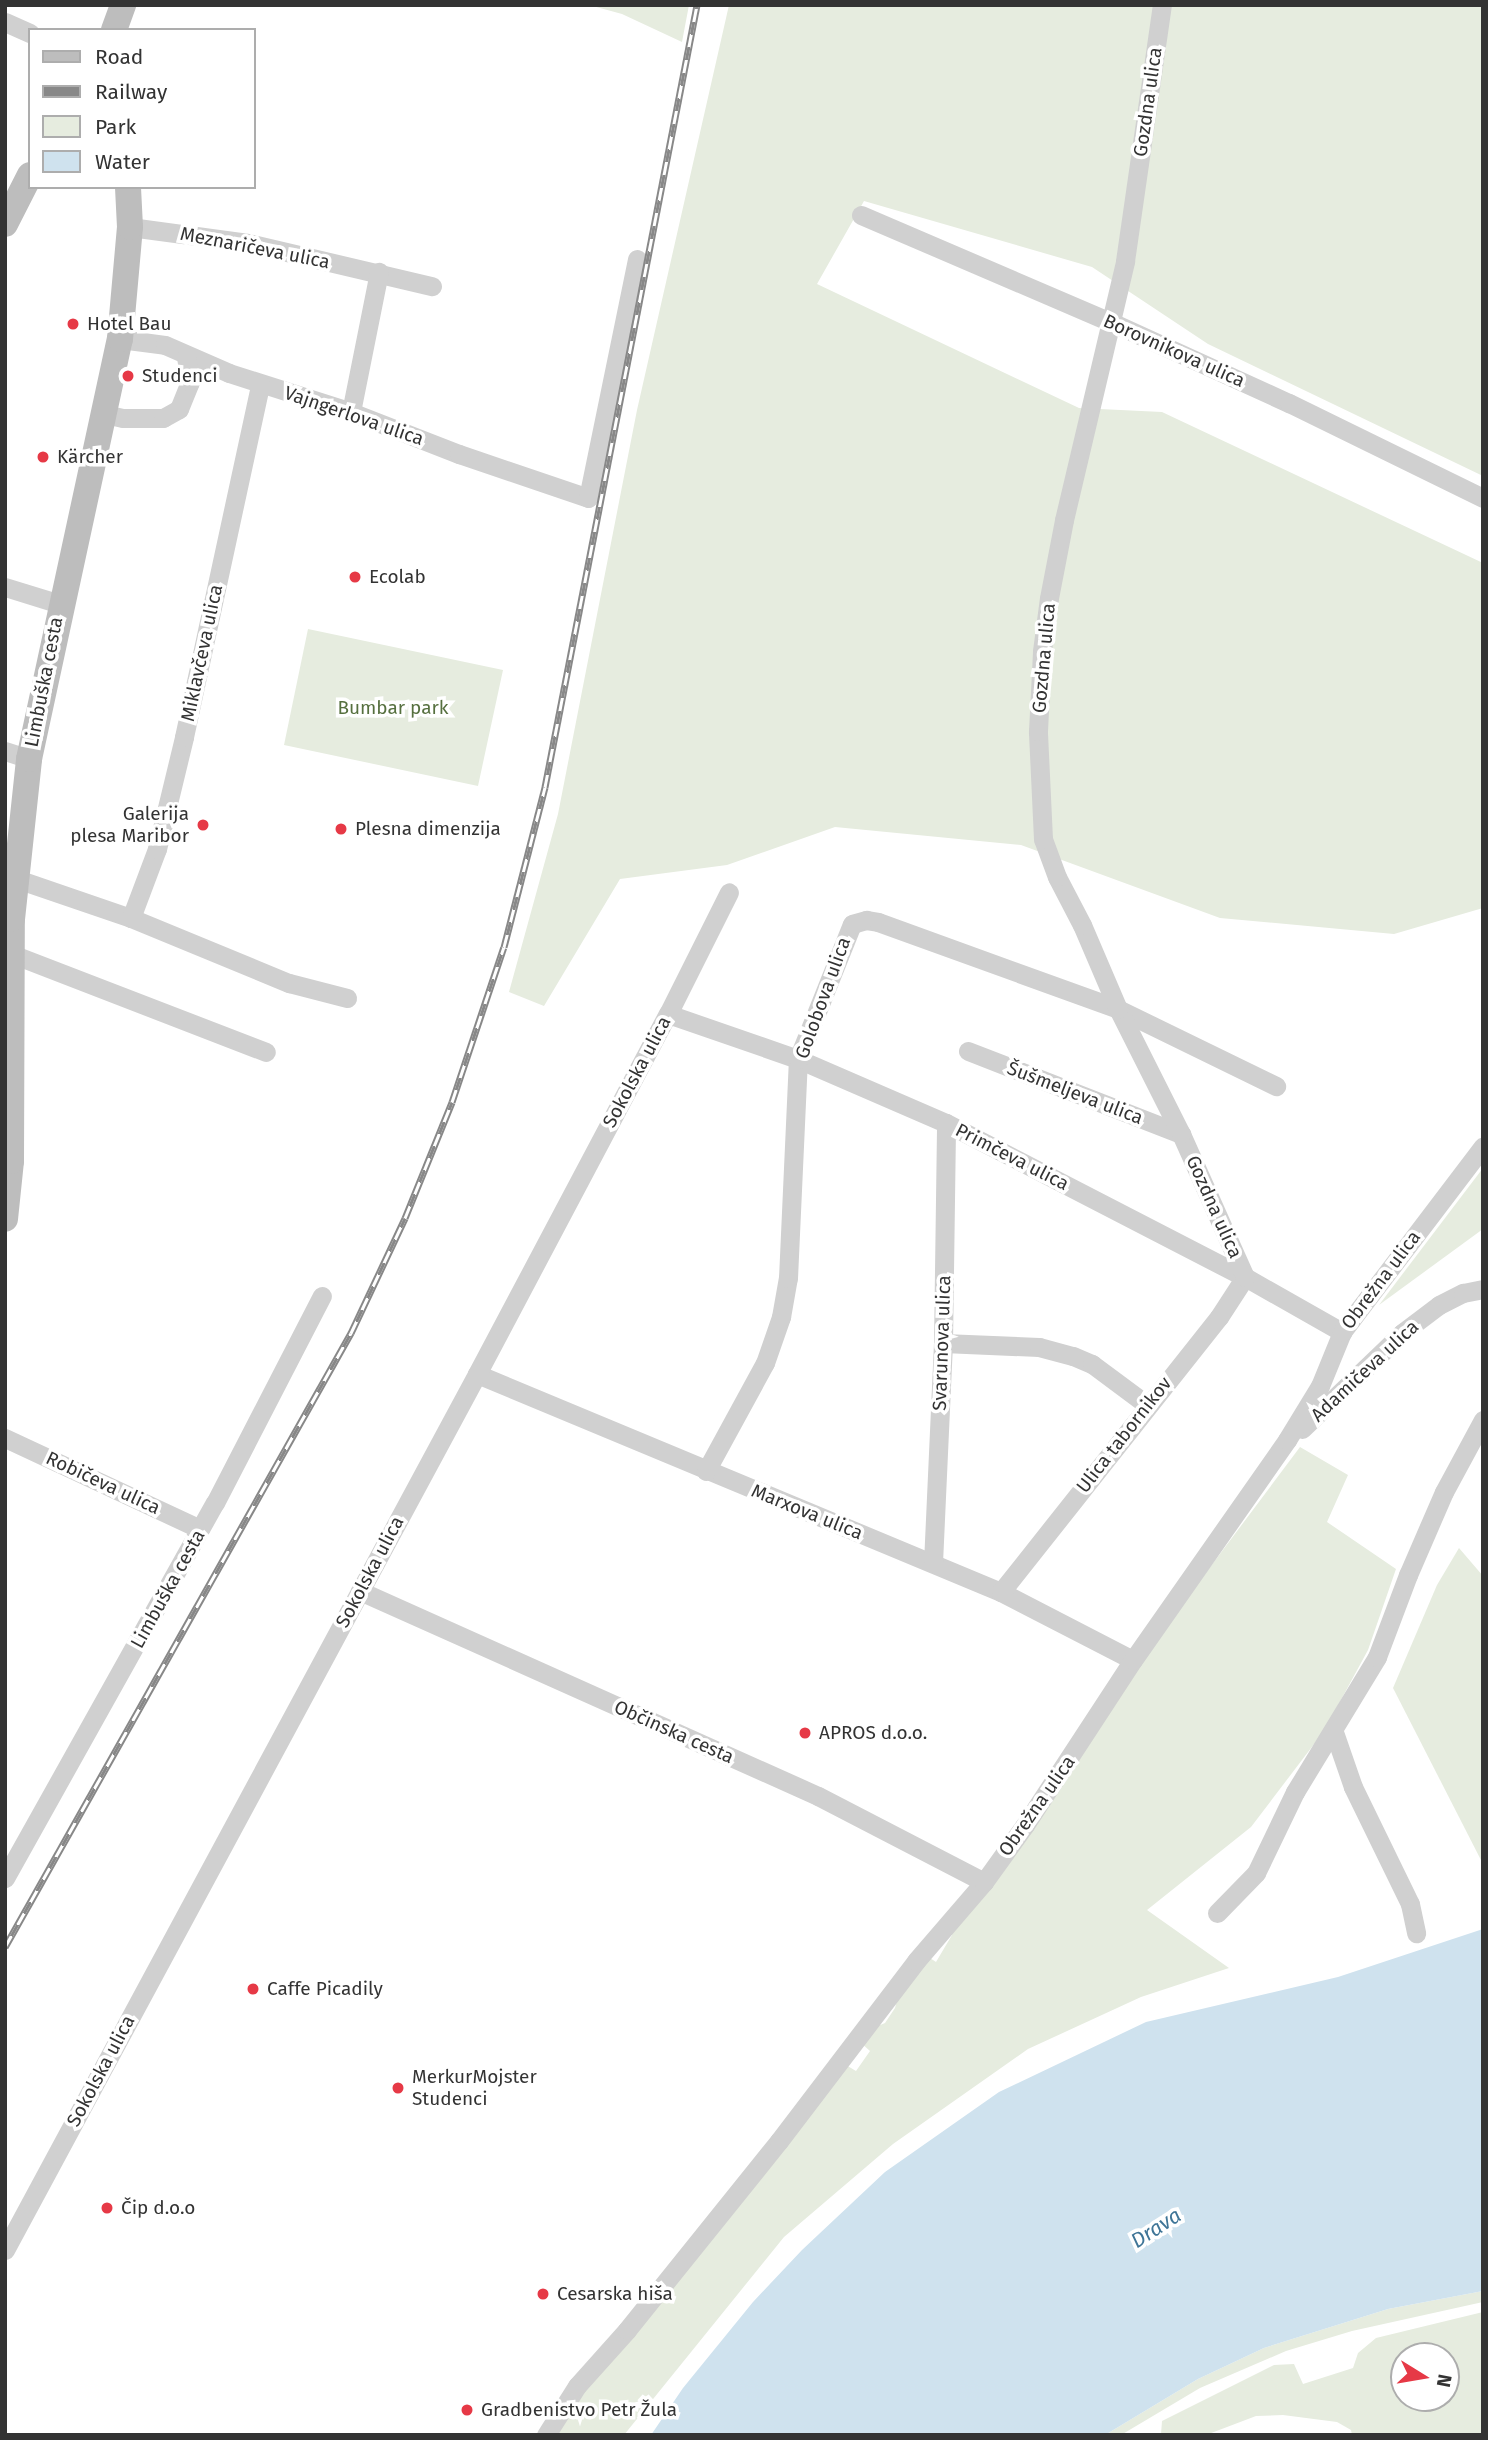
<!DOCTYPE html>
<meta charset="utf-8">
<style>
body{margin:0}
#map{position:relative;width:1488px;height:2440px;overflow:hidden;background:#fff;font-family:"Fira Sans",sans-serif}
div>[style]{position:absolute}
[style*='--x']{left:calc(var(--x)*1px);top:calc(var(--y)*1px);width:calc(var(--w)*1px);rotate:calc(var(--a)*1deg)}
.green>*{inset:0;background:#e6ecdf}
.water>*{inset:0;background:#cfe2ee}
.street>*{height:19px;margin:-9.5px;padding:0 9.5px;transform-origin:9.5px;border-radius:9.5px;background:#d0d0d0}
.secondary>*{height:26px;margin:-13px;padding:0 13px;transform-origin:13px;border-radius:13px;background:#bdbdbd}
.rail>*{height:7px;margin-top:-3.5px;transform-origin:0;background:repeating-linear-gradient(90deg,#fff 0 13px,#888 0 26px);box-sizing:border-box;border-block:2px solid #888}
.dots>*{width:19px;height:19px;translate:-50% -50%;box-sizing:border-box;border:4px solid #fff;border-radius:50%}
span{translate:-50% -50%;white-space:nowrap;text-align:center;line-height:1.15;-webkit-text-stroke:7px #fff;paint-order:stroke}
.street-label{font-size:19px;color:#333}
.poi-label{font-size:19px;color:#333}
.left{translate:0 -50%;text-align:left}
.right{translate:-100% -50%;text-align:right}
.park-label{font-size:19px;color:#56703f}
.water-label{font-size:21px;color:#3f7597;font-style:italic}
.frame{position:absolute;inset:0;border:7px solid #333;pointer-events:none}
.legend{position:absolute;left:28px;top:28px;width:228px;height:161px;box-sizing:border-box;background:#fff;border:2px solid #adadad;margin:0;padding:9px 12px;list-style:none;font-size:21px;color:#333}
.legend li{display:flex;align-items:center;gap:14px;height:35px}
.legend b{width:35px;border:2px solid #adadad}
.north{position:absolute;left:1390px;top:2342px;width:70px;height:70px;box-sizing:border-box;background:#fff;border:2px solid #adadad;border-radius:50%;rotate:101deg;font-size:19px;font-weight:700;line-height:28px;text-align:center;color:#333}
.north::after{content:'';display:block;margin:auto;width:24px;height:32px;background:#e63946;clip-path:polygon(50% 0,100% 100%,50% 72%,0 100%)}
</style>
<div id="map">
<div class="green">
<div style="clip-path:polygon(589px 5px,689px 5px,682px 42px,622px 14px)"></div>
<div style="clip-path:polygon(729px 5px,1483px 5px,1483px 476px,1208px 344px,1092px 267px,864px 201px,817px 284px,1079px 408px,1162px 412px,1483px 563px,1483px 908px,1394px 934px,1220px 918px,1021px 845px,835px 827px,727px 865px,620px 879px,544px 1006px,509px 992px,558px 814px,637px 410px)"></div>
<div style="clip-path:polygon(308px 629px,503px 670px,478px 786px,284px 745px)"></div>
<div style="clip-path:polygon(1483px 1168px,1483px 1229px,1379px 1305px)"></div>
<div style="clip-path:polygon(1300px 1447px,1348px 1475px,1327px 1522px,1396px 1569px,1368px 1650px,1324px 1731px,1251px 1827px,1147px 1910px,1229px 1968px,1141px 1997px,1028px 2049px,893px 2144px,784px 2237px,624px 2435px,559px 2435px,556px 2430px,569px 2409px,846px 2065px,856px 2071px,870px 2051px,861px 2043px,873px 2028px,885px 2023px,895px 2008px,900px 1990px,927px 1956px,936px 1962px,952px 1935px,947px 1931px,1015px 1852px,1178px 1610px)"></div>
<div style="clip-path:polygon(1459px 1548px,1483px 1576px,1483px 1864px,1393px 1688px,1437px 1585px)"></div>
<div style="clip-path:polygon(1483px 2291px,1483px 2302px,1352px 2331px,1286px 2351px,1200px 2388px,1121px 2435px,1105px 2435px,1198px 2379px,1264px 2348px,1388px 2309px)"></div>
<div style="clip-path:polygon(evenodd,1483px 2312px,1483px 2435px,1352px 2435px,1351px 2430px,1337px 2422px,1283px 2415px,1256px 2416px,1206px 2435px,1161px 2434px,1162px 2421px,1274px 2365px,1294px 2364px,1303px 2384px,1353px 2368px,1358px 2353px,1376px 2338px,1483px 2312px,1404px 2356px,1446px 2356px,1446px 2398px,1404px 2398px,1404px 2356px)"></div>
</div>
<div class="water">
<div style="clip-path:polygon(1483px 1929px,1483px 2291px,1388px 2309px,1264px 2348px,1198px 2379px,1105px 2435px,651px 2435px,683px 2388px,753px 2302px,802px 2250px,885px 2172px,999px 2092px,1146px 2022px,1338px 1977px)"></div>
</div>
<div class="street">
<div style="--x:5;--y:22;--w:27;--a:24"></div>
<div style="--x:861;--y:215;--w:272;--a:23.2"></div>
<div style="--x:1111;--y:322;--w:196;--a:24.5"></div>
<div style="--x:1289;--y:403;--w:216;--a:26.1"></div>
<div style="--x:130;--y:227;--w:119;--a:7.7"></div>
<div style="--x:248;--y:243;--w:189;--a:13.2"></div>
<div style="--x:120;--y:339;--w:45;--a:7.6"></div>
<div style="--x:165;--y:345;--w:70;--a:23.6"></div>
<div style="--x:229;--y:373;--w:128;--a:17.7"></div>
<div style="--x:351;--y:412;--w:116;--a:21.3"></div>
<div style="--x:459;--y:454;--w:136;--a:18.8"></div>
<div style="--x:588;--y:498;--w:244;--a:-78.4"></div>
<div style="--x:351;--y:412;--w:143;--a:-78.7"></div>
<div style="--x:105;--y:414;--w:18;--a:13"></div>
<div style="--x:123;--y:418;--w:40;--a:0"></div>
<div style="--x:163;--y:418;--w:18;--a:-29"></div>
<div style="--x:179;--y:409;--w:29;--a:-68"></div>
<div style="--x:190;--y:382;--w:25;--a:-99"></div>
<div style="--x:5;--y:587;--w:58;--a:17.2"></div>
<div style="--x:5;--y:751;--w:25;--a:18"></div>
<div style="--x:17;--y:879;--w:120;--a:18.9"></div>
<div style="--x:131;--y:918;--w:171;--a:22.4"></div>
<div style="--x:289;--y:983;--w:60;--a:14.5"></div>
<div style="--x:131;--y:918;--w:74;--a:-69.4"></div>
<div style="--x:157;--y:849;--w:115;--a:-76.4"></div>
<div style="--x:184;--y:737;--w:361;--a:-77.8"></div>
<div style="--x:12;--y:954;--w:272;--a:21.1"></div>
<div style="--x:668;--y:1014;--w:138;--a:19.1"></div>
<div style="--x:798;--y:1059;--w:161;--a:23.4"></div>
<div style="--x:946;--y:1123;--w:336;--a:27.3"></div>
<div style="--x:1245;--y:1277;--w:112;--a:29.6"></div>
<div style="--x:968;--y:1051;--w:229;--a:21.3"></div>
<div style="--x:943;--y:1343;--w:96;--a:2.4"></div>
<div style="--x:1039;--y:1347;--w:35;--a:15"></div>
<div style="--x:1073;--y:1356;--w:21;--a:23"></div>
<div style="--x:1092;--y:1364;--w:69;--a:36.7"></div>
<div style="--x:477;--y:1374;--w:568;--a:22.59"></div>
<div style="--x:1001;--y:1592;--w:148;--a:27.3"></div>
<div style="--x:1302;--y:1429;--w:139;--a:-43.8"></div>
<div style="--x:1402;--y:1333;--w:46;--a:-37.1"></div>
<div style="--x:1439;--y:1305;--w:27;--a:-27"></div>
<div style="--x:1463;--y:1293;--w:20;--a:-11"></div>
<div style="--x:5;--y:1438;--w:215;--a:25"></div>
<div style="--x:706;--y:1471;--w:123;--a:-61.4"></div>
<div style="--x:765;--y:1363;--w:49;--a:-70.8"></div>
<div style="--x:781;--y:1317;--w:40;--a:-80"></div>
<div style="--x:788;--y:1278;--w:219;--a:-87.4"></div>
<div style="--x:798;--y:1059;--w:145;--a:-68.2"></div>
<div style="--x:852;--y:924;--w:15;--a:-16"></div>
<div style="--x:866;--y:920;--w:12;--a:9"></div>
<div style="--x:878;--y:922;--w:255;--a:19.9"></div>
<div style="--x:1118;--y:1009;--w:176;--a:26"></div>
<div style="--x:933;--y:1563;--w:220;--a:-87.4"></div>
<div style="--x:943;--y:1343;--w:220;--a:-89.2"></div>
<div style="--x:360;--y:1591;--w:502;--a:24.11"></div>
<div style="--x:818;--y:1796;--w:187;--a:27.4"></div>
<div style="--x:1001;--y:1592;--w:351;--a:-51.6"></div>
<div style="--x:1219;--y:1317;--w:48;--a:-57"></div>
<div style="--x:1245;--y:1277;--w:157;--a:-114.1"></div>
<div style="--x:1181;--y:1134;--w:140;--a:-116.7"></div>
<div style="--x:1118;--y:1009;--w:91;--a:-113.2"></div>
<div style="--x:1082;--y:925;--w:54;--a:-117.5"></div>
<div style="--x:1057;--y:877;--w:40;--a:-110.2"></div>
<div style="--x:1043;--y:839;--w:108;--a:-92.7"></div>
<div style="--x:1038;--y:731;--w:80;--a:-87.1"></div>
<div style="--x:1042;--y:651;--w:53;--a:-82.5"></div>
<div style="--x:1049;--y:598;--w:79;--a:-79.1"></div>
<div style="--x:1064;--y:520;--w:266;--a:-76.7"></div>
<div style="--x:1125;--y:261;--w:259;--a:-81.8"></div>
<div style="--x:1334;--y:1732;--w:58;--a:70.9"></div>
<div style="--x:1353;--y:1787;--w:130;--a:64"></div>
<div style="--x:1410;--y:1904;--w:30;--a:78"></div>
<div style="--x:5;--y:1878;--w:430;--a:-60.8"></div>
<div style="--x:215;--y:1503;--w:233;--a:-62.7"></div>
<div style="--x:1217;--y:1913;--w:56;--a:-45.7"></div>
<div style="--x:1256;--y:1873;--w:90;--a:-64.3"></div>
<div style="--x:1295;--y:1792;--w:158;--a:-58.7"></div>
<div style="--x:1377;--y:1657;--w:88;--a:-69.3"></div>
<div style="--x:1408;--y:1575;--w:90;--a:-66.6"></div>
<div style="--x:1444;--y:1492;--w:82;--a:-61.6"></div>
<div style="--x:5;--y:2250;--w:995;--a:-61.68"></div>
<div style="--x:477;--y:1374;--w:408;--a:-62.1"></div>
<div style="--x:668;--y:1014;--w:136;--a:-63.4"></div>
<div style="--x:546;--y:2435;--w:58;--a:-57.7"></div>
<div style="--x:577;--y:2386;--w:75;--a:-48.2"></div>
<div style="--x:627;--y:2330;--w:243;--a:-51.2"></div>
<div style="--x:779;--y:2141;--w:226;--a:-52.7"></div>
<div style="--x:916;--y:1961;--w:104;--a:-49.3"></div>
<div style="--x:984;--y:1882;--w:70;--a:-54.3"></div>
<div style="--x:1025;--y:1825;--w:197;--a:-56.8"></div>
<div style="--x:1133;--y:1660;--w:269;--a:-55"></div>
<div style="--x:1287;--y:1440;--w:63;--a:-58.6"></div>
<div style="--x:1320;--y:1386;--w:58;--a:-67.8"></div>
<div style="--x:1342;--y:1332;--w:233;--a:-52.8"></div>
</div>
<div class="secondary">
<div style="--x:114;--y:30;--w:27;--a:-70"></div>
<div style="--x:5;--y:224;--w:55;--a:-63"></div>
<div style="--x:5;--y:1219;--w:58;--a:-84.1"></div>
<div style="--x:11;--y:1161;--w:242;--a:-89.8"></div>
<div style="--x:12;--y:919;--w:161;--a:-83.9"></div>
<div style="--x:29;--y:759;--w:430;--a:-77.8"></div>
<div style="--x:120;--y:339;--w:112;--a:-84.9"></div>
<div style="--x:130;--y:227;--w:40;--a:-92.9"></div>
</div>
<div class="rail">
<div style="--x:5;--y:1947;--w:705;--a:-60.6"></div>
<div style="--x:351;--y:1333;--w:127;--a:-64.8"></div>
<div style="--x:405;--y:1218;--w:125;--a:-67.9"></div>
<div style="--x:452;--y:1102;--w:163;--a:-71.5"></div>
<div style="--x:504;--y:947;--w:165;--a:-75.6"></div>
<div style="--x:545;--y:787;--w:797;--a:-79"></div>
</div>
<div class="dots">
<div style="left:73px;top:324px;background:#e63946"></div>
<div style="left:128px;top:376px;background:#e63946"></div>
<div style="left:43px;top:457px;background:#e63946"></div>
<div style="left:355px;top:577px;background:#e63946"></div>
<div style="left:203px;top:825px;background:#e63946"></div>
<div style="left:341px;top:829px;background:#e63946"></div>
<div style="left:805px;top:1733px;background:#e63946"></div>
<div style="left:253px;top:1989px;background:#e63946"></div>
<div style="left:398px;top:2088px;background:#e63946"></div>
<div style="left:107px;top:2208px;background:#e63946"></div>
<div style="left:543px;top:2294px;background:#e63946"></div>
<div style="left:467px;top:2410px;background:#e63946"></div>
</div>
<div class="street-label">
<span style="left:1148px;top:102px;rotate:-82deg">Gozdna ulica</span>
<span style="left:255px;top:248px;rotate:11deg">Meznaričeva ulica</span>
<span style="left:1174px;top:351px;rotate:24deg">Borovnikova ulica</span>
<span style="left:354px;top:416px;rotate:19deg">Vajngerlova ulica</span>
<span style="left:202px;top:653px;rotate:-78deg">Miklavčeva ulica</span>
<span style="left:1044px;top:658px;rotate:-85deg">Gozdna ulica</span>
<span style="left:44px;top:682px;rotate:-79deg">Limbuška cesta</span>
<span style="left:823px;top:998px;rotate:-70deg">Golobova ulica</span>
<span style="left:637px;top:1072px;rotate:-62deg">Sokolska ulica</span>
<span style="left:1075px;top:1093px;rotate:21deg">Šušmeljeva ulica</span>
<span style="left:1012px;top:1157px;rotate:27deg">Primčeva ulica</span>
<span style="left:1214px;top:1207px;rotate:66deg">Gozdna ulica</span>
<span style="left:1381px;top:1280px;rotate:-53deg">Obrežna ulica</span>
<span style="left:942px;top:1343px;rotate:-88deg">Svarunova ulica</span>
<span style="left:1365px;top:1371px;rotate:-43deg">Adamičeva ulica</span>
<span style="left:1124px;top:1435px;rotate:-52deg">Ulica tabornikov</span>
<span style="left:103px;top:1483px;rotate:25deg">Robičeva ulica</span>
<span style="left:807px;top:1512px;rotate:22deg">Marxova ulica</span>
<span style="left:370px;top:1572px;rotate:-62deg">Sokolska ulica</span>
<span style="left:168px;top:1589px;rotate:-61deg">Limbuška cesta</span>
<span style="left:674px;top:1732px;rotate:24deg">Občinska cesta</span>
<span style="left:1037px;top:1806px;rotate:-55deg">Obrežna ulica</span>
<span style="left:101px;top:2071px;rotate:-62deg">Sokolska ulica</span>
</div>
<div class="poi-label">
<span class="left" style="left:87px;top:324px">Hotel Bau</span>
<span class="left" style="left:142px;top:376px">Studenci</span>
<span class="left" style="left:57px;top:457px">Kärcher</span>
<span class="left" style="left:369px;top:577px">Ecolab</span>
<span class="right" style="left:189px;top:825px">Galerija<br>plesa Maribor</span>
<span class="left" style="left:355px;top:829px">Plesna dimenzija</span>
<span class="left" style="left:819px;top:1733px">APROS d.o.o.</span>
<span class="left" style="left:267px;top:1989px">Caffe Picadily</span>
<span class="left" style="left:412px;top:2088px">MerkurMojster<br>Studenci</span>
<span class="left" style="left:121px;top:2208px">Čip d.o.o</span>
<span class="left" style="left:557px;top:2294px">Cesarska hiša</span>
<span class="left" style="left:481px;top:2410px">Gradbenistvo Petr Žula</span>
</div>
<div class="park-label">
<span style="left:393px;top:708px">Bumbar park</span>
</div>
<div class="water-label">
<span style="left:1156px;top:2228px;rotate:-33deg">Drava</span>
</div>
<div class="frame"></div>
<ul class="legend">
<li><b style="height:9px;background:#bdbdbd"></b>Road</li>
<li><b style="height:9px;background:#888"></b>Railway</li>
<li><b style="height:19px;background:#e6ecdf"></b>Park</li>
<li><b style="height:19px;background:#cfe2ee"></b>Water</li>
</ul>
<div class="north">N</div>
</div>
